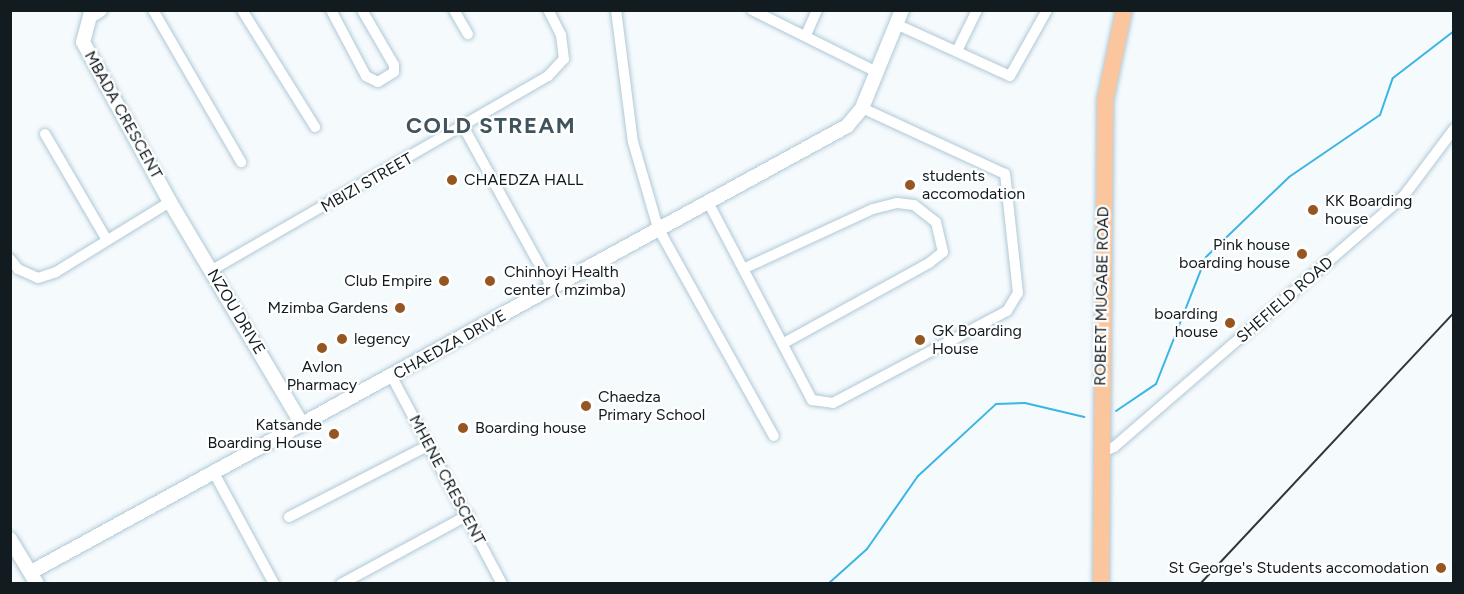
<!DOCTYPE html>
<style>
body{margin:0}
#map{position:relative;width:1464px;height:594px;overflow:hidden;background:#f5fafd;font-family:Figtree,sans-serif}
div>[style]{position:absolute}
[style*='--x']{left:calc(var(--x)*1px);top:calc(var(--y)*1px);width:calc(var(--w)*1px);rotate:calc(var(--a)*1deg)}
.stream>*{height:2px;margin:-1px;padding:0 1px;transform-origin:1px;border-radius:1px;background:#3ab5e4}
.roads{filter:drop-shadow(0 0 2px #afc9d5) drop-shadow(0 0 2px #afc9d5)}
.minor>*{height:10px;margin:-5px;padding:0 5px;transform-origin:5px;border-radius:5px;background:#fff}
.tertiary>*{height:14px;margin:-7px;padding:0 7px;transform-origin:7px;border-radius:7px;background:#fff}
.primary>*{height:16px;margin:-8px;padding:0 8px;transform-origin:8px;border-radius:8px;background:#fbc69e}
.rail>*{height:2px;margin:-1px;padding:0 1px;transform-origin:1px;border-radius:1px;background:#2e373b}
.dots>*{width:16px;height:16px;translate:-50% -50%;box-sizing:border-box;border:3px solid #fff;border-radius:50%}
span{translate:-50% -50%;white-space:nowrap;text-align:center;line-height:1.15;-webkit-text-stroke:4.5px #fff;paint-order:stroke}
.street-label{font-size:16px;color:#121c20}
.poi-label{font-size:16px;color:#121c20}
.left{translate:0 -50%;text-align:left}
.right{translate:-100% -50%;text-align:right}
.district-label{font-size:22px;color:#3e545f;font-weight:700;letter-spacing:1.5px}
.frame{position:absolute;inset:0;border:12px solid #121c20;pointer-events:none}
</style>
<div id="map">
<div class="stream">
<div style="--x:1116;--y:411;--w:48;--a:-34"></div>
<div style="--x:1156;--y:384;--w:136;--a:-68.5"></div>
<div style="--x:1206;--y:257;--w:115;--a:-43.9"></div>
<div style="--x:1289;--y:177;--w:110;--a:-34.3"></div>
<div style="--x:1380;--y:115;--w:39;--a:-71"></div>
<div style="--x:1393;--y:78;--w:77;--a:-37.6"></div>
<div style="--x:828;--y:584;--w:52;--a:-41.9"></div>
<div style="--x:867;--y:549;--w:89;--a:-55.1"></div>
<div style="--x:918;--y:476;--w:106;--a:-42.7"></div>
<div style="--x:996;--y:404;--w:29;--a:-2"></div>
<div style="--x:1025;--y:403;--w:61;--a:13.3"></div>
</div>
<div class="roads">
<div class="minor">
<div style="--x:153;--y:10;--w:176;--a:59.9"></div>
<div style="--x:242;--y:10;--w:138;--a:58"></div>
<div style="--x:331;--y:10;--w:75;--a:62.1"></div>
<div style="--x:366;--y:76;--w:13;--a:27"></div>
<div style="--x:378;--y:82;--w:19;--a:-32"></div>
<div style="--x:394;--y:72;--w:7;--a:-90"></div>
<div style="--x:394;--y:65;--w:64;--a:-120.2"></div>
<div style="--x:454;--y:10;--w:28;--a:60"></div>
<div style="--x:616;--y:10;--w:133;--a:82.7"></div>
<div style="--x:633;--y:142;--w:90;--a:73.8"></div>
<div style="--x:658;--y:228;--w:238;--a:60.9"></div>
<div style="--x:752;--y:10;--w:137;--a:26.4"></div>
<div style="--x:896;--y:24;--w:125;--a:24.5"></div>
<div style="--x:1010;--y:76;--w:76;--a:-60.7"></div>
<div style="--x:806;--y:35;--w:27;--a:-66"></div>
<div style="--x:957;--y:51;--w:46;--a:-64"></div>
<div style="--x:463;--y:126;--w:185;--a:61.2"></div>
<div style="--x:45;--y:134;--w:123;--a:59.7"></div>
<div style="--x:708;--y:202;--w:224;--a:62.3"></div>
<div style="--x:812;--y:400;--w:21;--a:8"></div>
<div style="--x:833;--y:403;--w:197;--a:-27.9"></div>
<div style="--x:1007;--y:311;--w:21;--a:-59"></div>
<div style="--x:1018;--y:293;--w:120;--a:-96.2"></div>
<div style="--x:1005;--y:174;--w:157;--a:-155.2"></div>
<div style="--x:10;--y:259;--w:13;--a:51"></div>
<div style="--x:18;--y:269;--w:22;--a:24"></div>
<div style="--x:38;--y:278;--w:19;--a:-18"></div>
<div style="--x:56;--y:272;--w:134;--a:-31.6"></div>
<div style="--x:743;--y:269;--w:143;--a:-24.8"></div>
<div style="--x:873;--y:209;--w:25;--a:-14"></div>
<div style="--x:897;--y:203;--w:17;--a:7"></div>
<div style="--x:914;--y:205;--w:28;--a:38"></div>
<div style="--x:936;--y:222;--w:31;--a:77"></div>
<div style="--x:943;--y:252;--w:18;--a:142"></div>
<div style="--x:929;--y:263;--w:166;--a:151.1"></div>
<div style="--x:212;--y:270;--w:388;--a:-30"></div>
<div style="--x:548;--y:76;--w:23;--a:-47"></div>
<div style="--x:564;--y:59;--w:24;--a:-97"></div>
<div style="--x:561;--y:35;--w:28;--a:-117"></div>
<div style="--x:392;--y:377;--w:234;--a:62"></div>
<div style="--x:1100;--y:453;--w:15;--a:-23"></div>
<div style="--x:1114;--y:447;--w:382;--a:-40.9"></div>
<div style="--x:1403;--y:197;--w:85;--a:-53.1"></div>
<div style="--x:213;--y:471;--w:128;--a:61.6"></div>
<div style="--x:289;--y:517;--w:157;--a:-27.2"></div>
<div style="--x:341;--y:584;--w:145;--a:-28.5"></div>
</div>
<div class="tertiary">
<div style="--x:100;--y:10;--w:12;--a:149"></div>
<div style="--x:90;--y:16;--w:27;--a:105"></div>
<div style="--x:83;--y:42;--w:182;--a:61.5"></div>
<div style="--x:170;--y:202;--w:257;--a:59.3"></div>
<div style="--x:10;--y:539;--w:52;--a:59"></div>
<div style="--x:33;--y:571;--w:928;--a:-28.66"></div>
<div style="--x:847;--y:126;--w:23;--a:-50"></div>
<div style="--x:862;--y:108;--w:106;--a:-67.8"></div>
</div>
<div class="primary">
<div style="--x:1101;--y:584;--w:483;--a:-89.5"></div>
<div style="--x:1105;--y:101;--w:93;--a:-78.2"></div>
</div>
</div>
<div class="rail">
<div style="--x:1200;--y:584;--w:371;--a:-46.9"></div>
</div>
<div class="dots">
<div style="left:452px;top:180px;background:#965621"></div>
<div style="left:910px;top:185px;background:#965621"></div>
<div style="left:1313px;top:210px;background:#965621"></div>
<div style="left:1302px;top:254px;background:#965621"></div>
<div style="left:444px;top:281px;background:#965621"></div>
<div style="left:490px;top:281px;background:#965621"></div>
<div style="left:400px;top:308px;background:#965621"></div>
<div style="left:1230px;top:323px;background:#965621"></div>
<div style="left:342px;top:339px;background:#965621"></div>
<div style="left:920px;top:340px;background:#965621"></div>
<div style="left:322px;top:348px;background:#965621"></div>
<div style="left:586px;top:406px;background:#965621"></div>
<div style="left:463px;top:428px;background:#965621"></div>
<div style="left:334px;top:434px;background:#965621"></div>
<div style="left:1441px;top:568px;background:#965621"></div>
</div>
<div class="street-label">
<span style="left:123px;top:115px;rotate:61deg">MBADA CRESCENT</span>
<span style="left:367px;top:183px;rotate:-30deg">MBIZI STREET</span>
<span style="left:1102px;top:296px;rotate:-89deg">ROBERT MUGABE ROAD</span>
<span style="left:1285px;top:300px;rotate:-41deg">SHEFIELD ROAD</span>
<span style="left:236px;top:312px;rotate:59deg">NZOU DRIVE</span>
<span style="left:450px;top:345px;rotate:-29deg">CHAEDZA DRIVE</span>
<span style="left:447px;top:480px;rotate:62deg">MHENE CRESCENT</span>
</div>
<div class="poi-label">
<span class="left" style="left:922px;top:185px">students<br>accomodation</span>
<span class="left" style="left:464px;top:180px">CHAEDZA HALL</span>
<span class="left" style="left:1325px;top:210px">KK Boarding<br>house</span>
<span class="right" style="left:1290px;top:254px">Pink house<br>boarding house</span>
<span class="left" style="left:504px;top:281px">Chinhoyi Health<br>center ( mzimba)</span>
<span class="right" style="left:432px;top:281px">Club Empire</span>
<span class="right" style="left:388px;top:308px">Mzimba Gardens</span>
<span class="right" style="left:1218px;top:323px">boarding<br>house</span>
<span class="left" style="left:932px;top:340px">GK Boarding<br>House</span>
<span class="left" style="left:354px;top:339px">legency</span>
<span style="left:322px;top:376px">Avlon<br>Pharmacy</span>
<span class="left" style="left:598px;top:406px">Chaedza<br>Primary School</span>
<span class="right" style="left:322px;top:434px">Katsande<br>Boarding House</span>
<span class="left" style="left:475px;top:428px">Boarding house</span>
<span class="right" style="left:1429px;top:568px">St George's Students accomodation</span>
</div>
<div class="district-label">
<span style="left:491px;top:126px">COLD STREAM</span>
</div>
<div class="frame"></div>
</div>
